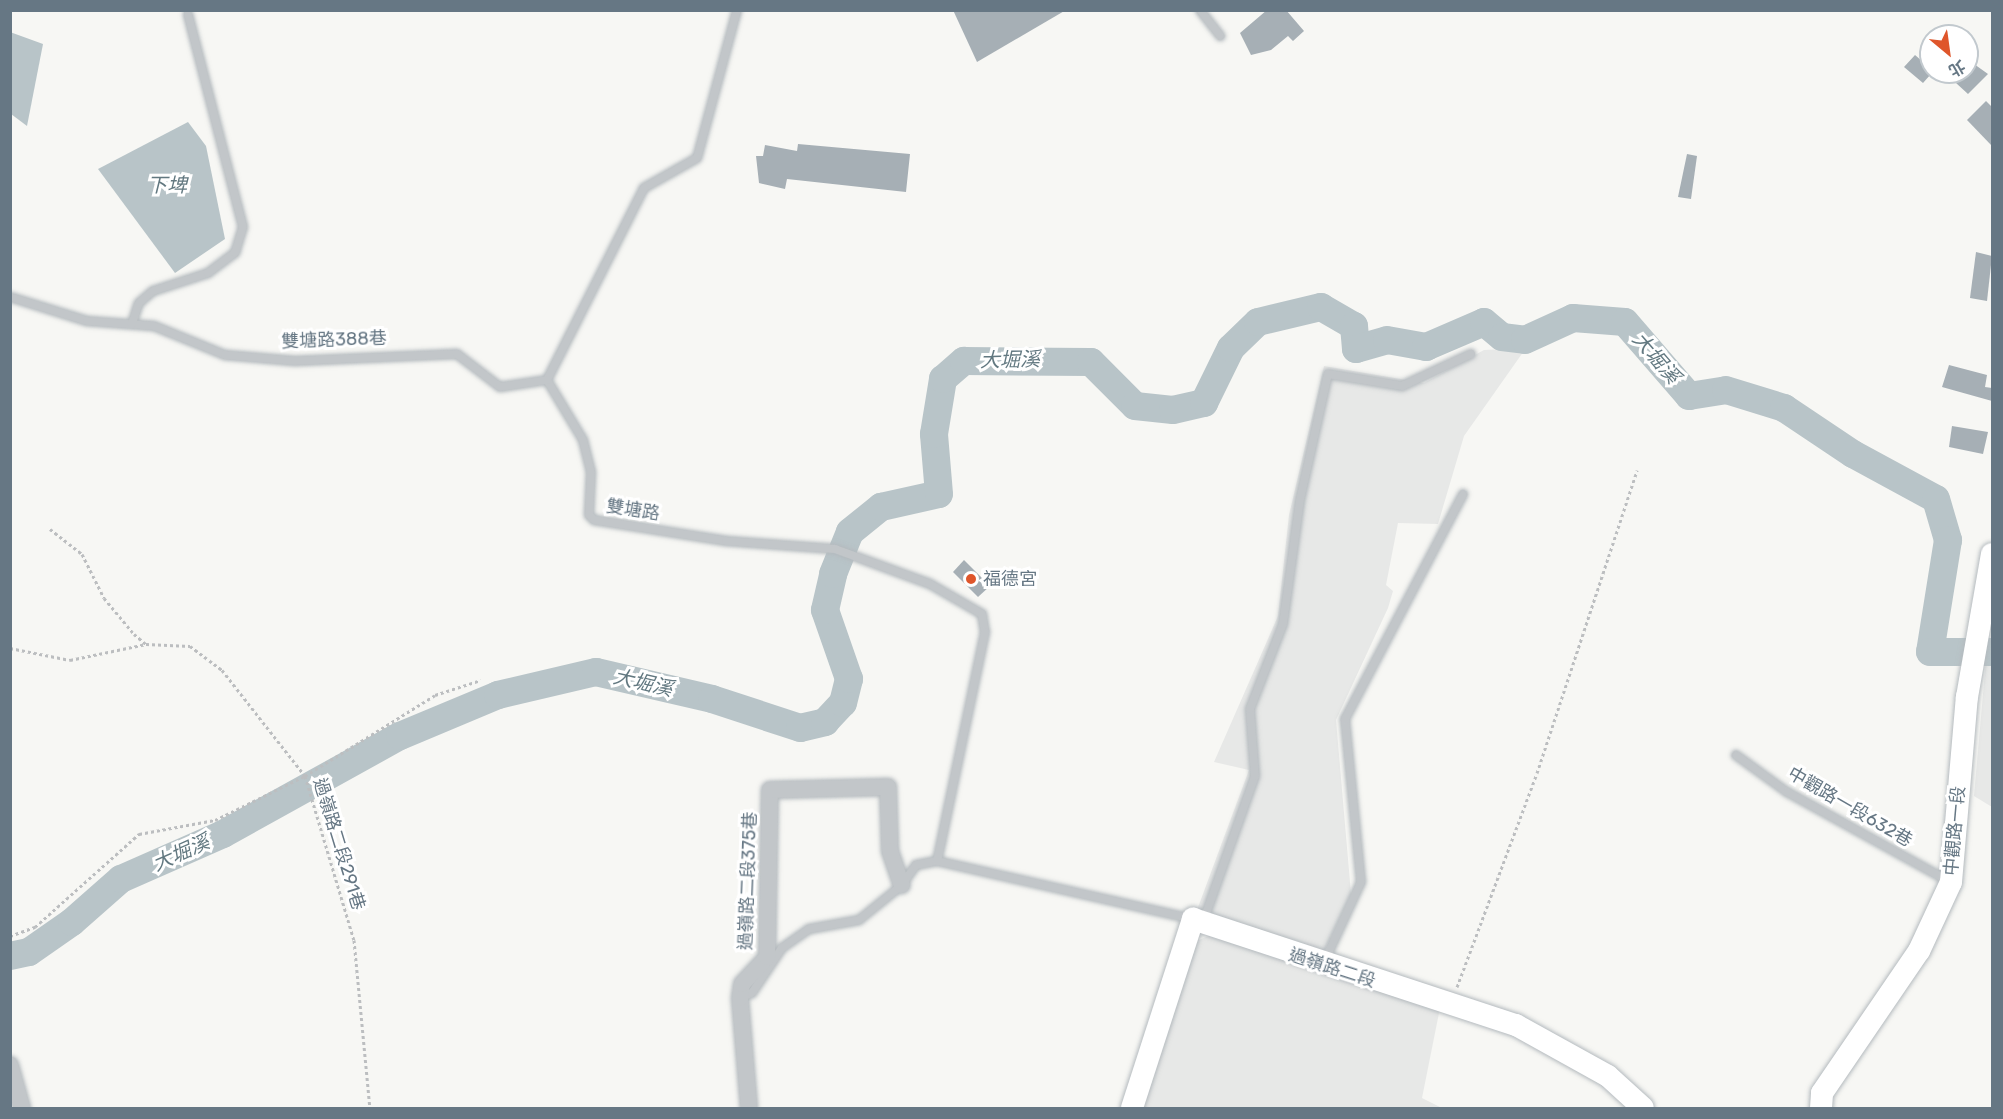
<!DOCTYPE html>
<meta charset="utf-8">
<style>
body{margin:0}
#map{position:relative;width:2003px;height:1119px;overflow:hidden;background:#f7f7f4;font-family:Rubik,"Noto Sans TC",sans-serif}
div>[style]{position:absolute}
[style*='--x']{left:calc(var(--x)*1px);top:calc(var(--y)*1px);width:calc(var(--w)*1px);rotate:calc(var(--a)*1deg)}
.built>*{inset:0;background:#e7e8e7}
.water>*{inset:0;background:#b8c4c8}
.river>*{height:28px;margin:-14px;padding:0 14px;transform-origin:14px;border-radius:14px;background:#b8c4c8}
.building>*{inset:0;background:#a6afb5}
.path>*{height:3px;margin-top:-1.5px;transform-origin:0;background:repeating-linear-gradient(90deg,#bcbec0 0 3px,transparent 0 6px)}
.roads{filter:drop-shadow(0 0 2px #b4babe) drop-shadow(0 0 2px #b4babe)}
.lane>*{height:8px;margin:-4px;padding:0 4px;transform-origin:4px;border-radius:4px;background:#c2c6c9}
.street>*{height:16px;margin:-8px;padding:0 8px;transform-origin:8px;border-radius:8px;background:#c2c6c9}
.secondary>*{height:22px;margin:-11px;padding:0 11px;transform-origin:11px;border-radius:11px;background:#fff}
.dots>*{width:16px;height:16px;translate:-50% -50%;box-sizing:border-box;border:3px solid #fff;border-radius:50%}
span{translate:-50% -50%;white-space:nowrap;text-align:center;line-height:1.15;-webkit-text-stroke:6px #fff;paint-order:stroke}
.street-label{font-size:18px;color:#667784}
.poi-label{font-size:18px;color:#667784}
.left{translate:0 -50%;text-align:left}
.water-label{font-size:20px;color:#627880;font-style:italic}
.frame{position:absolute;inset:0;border:12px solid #667784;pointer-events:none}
.north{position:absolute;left:1919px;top:24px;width:60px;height:60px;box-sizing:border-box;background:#fff;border:2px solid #c2c9ce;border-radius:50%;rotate:151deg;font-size:16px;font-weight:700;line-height:24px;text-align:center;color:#667784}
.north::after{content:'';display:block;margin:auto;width:21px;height:27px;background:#df562b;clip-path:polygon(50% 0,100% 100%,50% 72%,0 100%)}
</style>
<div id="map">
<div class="built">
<div style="clip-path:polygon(1526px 348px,1464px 436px,1438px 524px,1398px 523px,1386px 585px,1393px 591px,1388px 608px,1336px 720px,1351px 894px,1321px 957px,1197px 910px,1249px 770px,1214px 762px,1278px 616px,1289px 515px,1324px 366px,1424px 383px,1484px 350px)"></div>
<div style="clip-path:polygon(1992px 658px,1992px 807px,1974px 796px,1986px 660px)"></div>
<div style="clip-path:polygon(1211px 935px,1440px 1008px,1422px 1098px,1442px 1108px,1140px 1108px,1194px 942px)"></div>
</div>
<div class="water">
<div style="clip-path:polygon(10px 32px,43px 44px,27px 126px,11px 114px)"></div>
<div style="clip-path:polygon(188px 122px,206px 146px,225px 239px,175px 273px,98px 169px)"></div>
</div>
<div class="river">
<div style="--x:10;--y:956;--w:19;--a:-12"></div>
<div style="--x:29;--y:952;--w:52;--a:-34.9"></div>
<div style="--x:72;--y:922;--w:65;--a:-41.3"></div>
<div style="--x:121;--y:879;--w:111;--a:-23.8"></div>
<div style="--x:223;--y:834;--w:202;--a:-29"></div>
<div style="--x:400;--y:736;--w:106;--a:-22.7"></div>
<div style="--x:498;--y:695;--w:101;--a:-13.2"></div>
<div style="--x:596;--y:672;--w:119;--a:13.1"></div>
<div style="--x:712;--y:699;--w:93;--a:18.2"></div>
<div style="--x:800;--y:728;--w:26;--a:-13"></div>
<div style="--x:825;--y:722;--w:26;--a:-47"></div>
<div style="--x:843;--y:703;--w:25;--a:-76"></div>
<div style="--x:849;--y:679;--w:73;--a:-109.2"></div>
<div style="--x:825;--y:610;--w:37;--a:-77"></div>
<div style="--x:833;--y:574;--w:45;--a:-68"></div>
<div style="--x:850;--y:532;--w:40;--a:-39"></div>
<div style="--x:881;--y:507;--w:59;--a:-12.6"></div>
<div style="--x:939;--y:494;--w:60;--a:-94.8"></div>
<div style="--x:934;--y:434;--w:56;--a:-80.7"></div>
<div style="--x:943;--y:379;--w:28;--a:-41"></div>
<div style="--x:964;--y:361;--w:127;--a:0.5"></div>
<div style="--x:1091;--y:362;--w:62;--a:45"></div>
<div style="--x:1135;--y:406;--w:38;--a:6"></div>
<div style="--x:1173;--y:410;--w:32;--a:-13"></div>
<div style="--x:1204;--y:403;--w:61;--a:-63.9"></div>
<div style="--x:1231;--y:348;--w:37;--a:-44"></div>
<div style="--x:1258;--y:322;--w:65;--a:-13.4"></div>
<div style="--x:1321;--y:307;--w:38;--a:30"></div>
<div style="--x:1354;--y:326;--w:23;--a:85"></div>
<div style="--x:1356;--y:349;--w:32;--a:-16"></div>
<div style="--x:1387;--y:340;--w:40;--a:10"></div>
<div style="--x:1426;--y:347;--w:63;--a:-23.3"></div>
<div style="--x:1484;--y:322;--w:23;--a:40"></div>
<div style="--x:1502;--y:337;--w:23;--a:7"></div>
<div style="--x:1525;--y:340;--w:53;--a:-24.6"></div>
<div style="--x:1573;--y:318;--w:52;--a:4.4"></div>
<div style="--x:1625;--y:322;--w:98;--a:49.1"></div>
<div style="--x:1689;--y:396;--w:37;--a:-9"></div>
<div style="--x:1726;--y:390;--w:61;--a:17.2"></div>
<div style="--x:1784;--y:408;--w:83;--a:33.7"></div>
<div style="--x:1853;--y:454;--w:94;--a:28.5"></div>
<div style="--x:1936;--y:499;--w:43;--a:73.7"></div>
<div style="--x:1948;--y:540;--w:113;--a:99.1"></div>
<div style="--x:1930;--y:652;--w:62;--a:0"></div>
</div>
<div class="building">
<div style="clip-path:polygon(953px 10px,1066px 10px,977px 62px)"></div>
<div style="clip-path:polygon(1267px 10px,1286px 10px,1304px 31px,1293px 41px,1288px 36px,1271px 50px,1251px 55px,1240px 33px)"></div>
<div style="clip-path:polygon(1931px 51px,1931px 74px,1923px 83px,1904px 67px,1915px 55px,1922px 61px)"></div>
<div style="clip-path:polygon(1967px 59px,1988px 74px,1968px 94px,1944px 72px,1967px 72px)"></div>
<div style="clip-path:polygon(1986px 101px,1992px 107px,1992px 146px,1967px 120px)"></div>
<div style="clip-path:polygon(798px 144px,910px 154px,906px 192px,787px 179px,785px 189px,759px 183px,756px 156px,763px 156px,765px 145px,797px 151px)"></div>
<div style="clip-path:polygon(1687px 154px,1697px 156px,1691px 199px,1678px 197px)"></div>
<div style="clip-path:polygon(1976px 252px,1992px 256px,1987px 301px,1970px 298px)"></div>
<div style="clip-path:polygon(1949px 365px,1987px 375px,1985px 387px,1992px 388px,1992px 401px,1942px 387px)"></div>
<div style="clip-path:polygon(1952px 426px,1988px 432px,1983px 454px,1949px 447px)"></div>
<div style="clip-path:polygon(964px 560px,990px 586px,978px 597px,953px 572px)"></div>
</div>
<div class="path">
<div style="--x:50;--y:529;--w:41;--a:38"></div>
<div style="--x:82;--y:554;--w:49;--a:63.4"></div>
<div style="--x:104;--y:598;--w:47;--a:50.2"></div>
<div style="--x:134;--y:634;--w:16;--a:40"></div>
<div style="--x:146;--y:644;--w:44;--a:2.6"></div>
<div style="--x:190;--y:646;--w:40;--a:37"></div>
<div style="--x:222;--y:670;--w:135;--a:51.9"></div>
<div style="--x:305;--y:776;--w:171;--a:73.4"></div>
<div style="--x:354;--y:940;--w:169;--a:84.6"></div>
<div style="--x:10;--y:648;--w:61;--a:11.3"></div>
<div style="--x:70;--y:660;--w:78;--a:-11.9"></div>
<div style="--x:10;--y:936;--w:27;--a:-20"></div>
<div style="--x:35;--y:927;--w:140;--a:-41.8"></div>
<div style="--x:139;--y:834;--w:77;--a:-10.4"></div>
<div style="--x:215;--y:820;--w:100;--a:-26.1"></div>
<div style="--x:305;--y:776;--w:153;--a:-31.9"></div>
<div style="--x:435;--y:695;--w:48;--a:-18.1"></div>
<div style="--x:1457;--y:987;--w:228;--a:-69.5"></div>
<div style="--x:1537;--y:773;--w:319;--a:-71.7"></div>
</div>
<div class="roads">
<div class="lane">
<div style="--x:737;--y:10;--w:153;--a:105.1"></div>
<div style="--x:697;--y:158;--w:61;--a:150.5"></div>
<div style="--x:644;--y:188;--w:215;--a:116.8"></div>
<div style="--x:547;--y:380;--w:70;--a:59"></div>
<div style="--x:583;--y:440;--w:33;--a:76"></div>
<div style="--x:591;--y:472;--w:43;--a:92.7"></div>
<div style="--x:589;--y:515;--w:7;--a:45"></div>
<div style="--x:594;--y:520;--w:134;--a:9"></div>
<div style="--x:726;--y:541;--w:109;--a:4.2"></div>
<div style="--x:835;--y:549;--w:101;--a:20.2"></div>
<div style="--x:930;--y:584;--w:60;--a:30"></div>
<div style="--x:982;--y:614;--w:18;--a:81"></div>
<div style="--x:985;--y:632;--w:234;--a:101.8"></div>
<div style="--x:1200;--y:10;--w:33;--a:52"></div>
<div style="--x:10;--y:297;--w:81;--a:17.3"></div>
<div style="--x:87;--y:321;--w:67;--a:4.3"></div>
<div style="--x:154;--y:326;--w:77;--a:22.2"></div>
<div style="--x:225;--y:355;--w:70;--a:4.9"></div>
<div style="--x:295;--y:361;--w:162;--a:-2.5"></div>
<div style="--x:457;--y:354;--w:54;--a:37.5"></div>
<div style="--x:500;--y:387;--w:48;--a:-8.5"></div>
<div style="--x:132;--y:324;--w:22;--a:-72"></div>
<div style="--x:139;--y:303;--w:18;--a:-41"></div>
<div style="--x:153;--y:291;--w:58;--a:-18.1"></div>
<div style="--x:208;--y:273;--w:34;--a:-37"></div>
<div style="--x:235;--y:253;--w:27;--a:-73"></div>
<div style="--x:243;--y:227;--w:220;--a:-104.5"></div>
<div style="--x:1736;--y:755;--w:63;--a:36"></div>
<div style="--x:1787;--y:792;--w:184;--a:28.9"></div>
<div style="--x:1203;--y:922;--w:155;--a:-70.4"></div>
<div style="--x:1255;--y:776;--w:67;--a:-94.3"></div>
<div style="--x:1250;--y:709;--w:91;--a:-68.8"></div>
<div style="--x:1283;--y:624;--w:125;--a:-82.2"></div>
<div style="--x:1300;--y:500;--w:129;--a:-77.5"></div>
<div style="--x:1328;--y:374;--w:75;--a:9.2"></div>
<div style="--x:1402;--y:386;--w:76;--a:-24.9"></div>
<div style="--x:1325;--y:960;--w:86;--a:-65.2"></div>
<div style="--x:1361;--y:882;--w:164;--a:-95.6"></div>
<div style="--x:1345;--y:719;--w:254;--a:-62.3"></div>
<div style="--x:740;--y:998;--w:13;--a:-23"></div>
<div style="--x:752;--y:993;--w:54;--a:-56.3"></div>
<div style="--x:782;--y:948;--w:33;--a:-35"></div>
<div style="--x:809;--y:929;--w:51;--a:-10.2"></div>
<div style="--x:859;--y:920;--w:55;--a:-39.1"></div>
<div style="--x:902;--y:885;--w:24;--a:-55"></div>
<div style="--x:916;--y:865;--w:21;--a:-11"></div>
<div style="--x:937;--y:861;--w:262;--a:12.8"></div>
</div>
<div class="street">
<div style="--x:10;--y:1065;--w:45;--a:74.4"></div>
<div style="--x:749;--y:1108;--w:110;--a:-94.7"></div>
<div style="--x:740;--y:998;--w:14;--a:-82"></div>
<div style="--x:742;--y:984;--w:37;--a:-47"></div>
<div style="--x:767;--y:957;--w:167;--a:-89"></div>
<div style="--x:770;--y:790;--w:118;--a:-1.5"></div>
<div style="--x:888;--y:787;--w:64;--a:88.2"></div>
<div style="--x:890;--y:851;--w:36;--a:71"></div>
</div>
<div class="secondary">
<div style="--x:1132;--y:1108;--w:199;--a:-72.1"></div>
<div style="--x:1193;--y:919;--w:340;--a:18.2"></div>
<div style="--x:1516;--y:1025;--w:105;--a:29"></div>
<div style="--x:1608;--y:1076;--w:47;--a:42.4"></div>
<div style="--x:1821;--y:1108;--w:15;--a:-86"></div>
<div style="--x:1822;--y:1093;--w:172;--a:-55.7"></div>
<div style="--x:1919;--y:951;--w:76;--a:-65.1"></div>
<div style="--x:1951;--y:882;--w:186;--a:-85.1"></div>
<div style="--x:1967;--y:697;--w:145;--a:-80.1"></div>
</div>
</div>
<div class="dots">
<div style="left:971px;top:579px;background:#df562b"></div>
</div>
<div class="street-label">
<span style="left:334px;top:340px;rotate:-2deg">雙塘路388巷</span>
<span style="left:633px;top:510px;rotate:9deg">雙塘路</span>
<span style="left:1850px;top:807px;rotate:30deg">中觀路一段632巷</span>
<span style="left:1955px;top:831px;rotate:-85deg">中觀路一段</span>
<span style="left:339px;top:844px;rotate:73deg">過嶺路二段291巷</span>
<span style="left:748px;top:881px;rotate:-88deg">過嶺路二段375巷</span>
<span style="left:1332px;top:968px;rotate:18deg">過嶺路二段</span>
</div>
<div class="poi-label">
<span class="left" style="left:983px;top:579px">福德宮</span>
</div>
<div class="water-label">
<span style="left:167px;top:185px">下埤</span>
<span style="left:1656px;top:358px;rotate:49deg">大堀溪</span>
<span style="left:1010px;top:360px;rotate:-1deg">大堀溪</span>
<span style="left:643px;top:683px;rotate:13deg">大堀溪</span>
<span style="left:181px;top:853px;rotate:-24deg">大堀溪</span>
</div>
<div class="frame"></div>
<div class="north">北</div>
</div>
